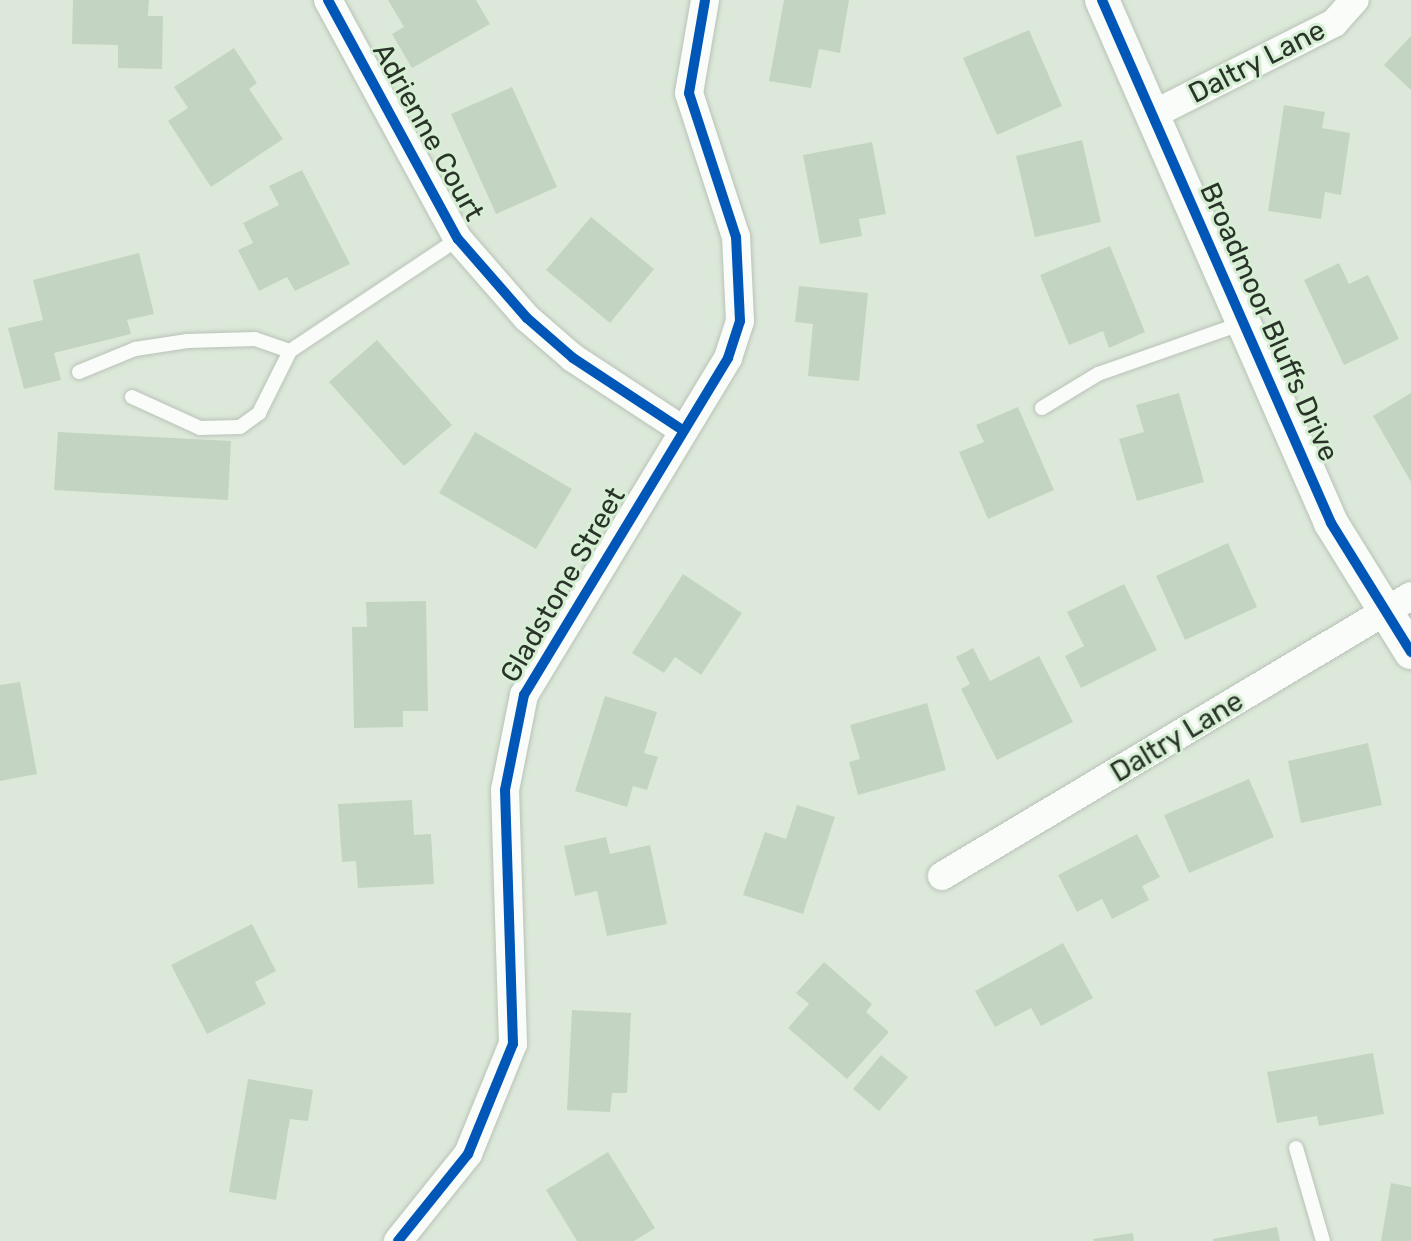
<!DOCTYPE html>
<style>
body{margin:0}
#map{position:relative;width:1411px;height:1241px;overflow:hidden;background:#dce9da;font-family:Rubik,sans-serif}
div>[style]{position:absolute}
[style*='--x']{left:calc(var(--x)*1px);top:calc(var(--y)*1px);width:calc(var(--w)*1px);rotate:calc(var(--a)*1deg)}
.building>*{inset:0;background:#c4d4c2}
.roads{filter:drop-shadow(0 0 2px #b9c2b7) drop-shadow(0 0 2px #b9c2b7)}
.service>*{height:14px;margin:-7px;padding:0 7px;transform-origin:7px;border-radius:7px;background:#fafcf9}
.minor>*{height:28px;margin:-14px;padding:0 14px;transform-origin:14px;border-radius:14px;background:#fafcf9}
.tertiary>*{height:34px;margin:-17px;padding:0 17px;transform-origin:17px;border-radius:17px;background:#fafcf9}
.cycleway>*{height:10px;margin:-5px;padding:0 5px;transform-origin:5px;border-radius:5px;background:#0057b8}
span{translate:-50% -50%;white-space:nowrap;text-align:center;line-height:1.15;-webkit-text-stroke:6px #d7efd4;paint-order:stroke}
.street-label{font-size:28px;color:#2a3329}
</style>
<div id="map">
<div class="building">
<div style="clip-path:polygon(73px 0,149px 0,148px 16px,163px 16px,162px 69px,118px 68px,118px 45px,72px 44px)"></div>
<div style="clip-path:polygon(388px 0,476px 0,490px 24px,412px 68px,392px 34px,404px 27px)"></div>
<div style="clip-path:polygon(784px 0,849px 0,840px 53px,819px 49px,811px 88px,769px 81px)"></div>
<div style="clip-path:polygon(1029px 30px,1062px 106px,997px 135px,963px 58px)"></div>
<div style="clip-path:polygon(1411px 36px,1411px 90px,1384px 65px)"></div>
<div style="clip-path:polygon(234px 48px,257px 83px,249px 89px,283px 139px,211px 187px,168px 121px,188px 108px,174px 87px)"></div>
<div style="clip-path:polygon(512px 87px,557px 187px,496px 214px,451px 114px)"></div>
<div style="clip-path:polygon(1284px 105px,1325px 112px,1322px 128px,1350px 133px,1341px 195px,1325px 192px,1321px 219px,1268px 211px)"></div>
<div style="clip-path:polygon(1082px 140px,1101px 222px,1035px 237px,1016px 156px)"></div>
<div style="clip-path:polygon(872px 142px,886px 214px,859px 219px,862px 236px,820px 244px,803px 155px)"></div>
<div style="clip-path:polygon(302px 170px,350px 264px,295px 291px,287px 277px,259px 291px,238px 250px,253px 243px,243px 223px,279px 205px,269px 186px)"></div>
<div style="clip-path:polygon(591px 217px,654px 269px,610px 323px,546px 270px)"></div>
<div style="clip-path:polygon(1110px 246px,1145px 332px,1109px 348px,1103px 331px,1069px 345px,1040px 275px)"></div>
<div style="clip-path:polygon(139px 253px,154px 314px,127px 320px,131px 334px,54px 353px,61px 380px,24px 389px,8px 328px,43px 320px,33px 280px)"></div>
<div style="clip-path:polygon(1339px 263px,1349px 284px,1368px 275px,1399px 339px,1344px 365px,1304px 280px)"></div>
<div style="clip-path:polygon(799px 286px,868px 293px,859px 381px,808px 376px,813px 324px,795px 322px)"></div>
<div style="clip-path:polygon(377px 340px,452px 425px,404px 466px,329px 382px)"></div>
<div style="clip-path:polygon(1179px 393px,1204px 482px,1137px 501px,1119px 439px,1144px 432px,1136px 405px)"></div>
<div style="clip-path:polygon(1411px 393px,1411px 482px,1373px 416px)"></div>
<div style="clip-path:polygon(1018px 407px,1054px 490px,988px 519px,959px 452px,984px 442px,976px 425px)"></div>
<div style="clip-path:polygon(58px 432px,231px 441px,228px 500px,54px 490px)"></div>
<div style="clip-path:polygon(475px 432px,572px 489px,536px 549px,439px 493px)"></div>
<div style="clip-path:polygon(1228px 543px,1257px 607px,1185px 640px,1156px 576px)"></div>
<div style="clip-path:polygon(683px 574px,742px 613px,701px 675px,675px 657px,664px 673px,632px 653px)"></div>
<div style="clip-path:polygon(1124px 584px,1157px 650px,1081px 688px,1065px 656px,1084px 646px,1067px 612px)"></div>
<div style="clip-path:polygon(426px 601px,428px 711px,403px 711px,403px 727px,354px 728px,352px 627px,367px 627px,366px 602px)"></div>
<div style="clip-path:polygon(973px 648px,990px 681px,1039px 656px,1073px 722px,997px 760px,961px 689px,970px 684px,956px 657px)"></div>
<div style="clip-path:polygon(20px 682px,37px 774px,0 781px,0 685px)"></div>
<div style="clip-path:polygon(605px 696px,657px 712px,644px 753px,658px 757px,647px 790px,633px 786px,627px 807px,575px 791px)"></div>
<div style="clip-path:polygon(927px 703px,946px 770px,858px 795px,849px 762px,860px 759px,850px 725px)"></div>
<div style="clip-path:polygon(1368px 743px,1382px 805px,1301px 823px,1288px 761px)"></div>
<div style="clip-path:polygon(1249px 779px,1274px 837px,1189px 873px,1164px 815px)"></div>
<div style="clip-path:polygon(412px 800px,414px 835px,431px 834px,434px 884px,358px 888px,356px 861px,342px 862px,338px 804px)"></div>
<div style="clip-path:polygon(797px 805px,835px 817px,803px 914px,743px 895px,765px 832px,786px 839px)"></div>
<div style="clip-path:polygon(1137px 834px,1160px 877px,1142px 886px,1149px 900px,1112px 919px,1102px 899px,1077px 912px,1058px 875px)"></div>
<div style="clip-path:polygon(606px 837px,610px 854px,650px 845px,667px 924px,607px 936px,597px 891px,575px 896px,564px 846px)"></div>
<div style="clip-path:polygon(252px 924px,276px 971px,255px 982px,266px 1004px,207px 1034px,171px 965px)"></div>
<div style="clip-path:polygon(1063px 943px,1093px 998px,1041px 1026px,1031px 1008px,995px 1027px,975px 991px)"></div>
<div style="clip-path:polygon(824px 962px,872px 1004px,866px 1012px,889px 1032px,847px 1079px,788px 1028px,809px 1004px,796px 993px)"></div>
<div style="clip-path:polygon(572px 1010px,631px 1013px,627px 1093px,612px 1093px,610px 1112px,567px 1110px)"></div>
<div style="clip-path:polygon(1373px 1053px,1384px 1114px,1319px 1126px,1317px 1116px,1277px 1123px,1267px 1072px)"></div>
<div style="clip-path:polygon(881px 1055px,908px 1077px,879px 1111px,853px 1089px)"></div>
<div style="clip-path:polygon(248px 1079px,313px 1090px,308px 1121px,290px 1119px,276px 1200px,229px 1192px)"></div>
<div style="clip-path:polygon(608px 1152px,655px 1228px,634px 1241px,577px 1241px,546px 1190px)"></div>
<div style="clip-path:polygon(1391px 1183px,1411px 1187px,1411px 1241px,1381px 1241px)"></div>
<div style="clip-path:polygon(1277px 1227px,1280px 1241px,1213px 1241px,1213px 1239px)"></div>
<div style="clip-path:polygon(1133px 1233px,1134px 1241px,1094px 1241px,1093px 1239px)"></div>
</div>
<div class="roads">
<div class="service">
<div style="--x:79;--y:372;--w:61;--a:-22.3"></div>
<div style="--x:135;--y:349;--w:53;--a:-8.7"></div>
<div style="--x:187;--y:341;--w:68;--a:-1.7"></div>
<div style="--x:255;--y:339;--w:37;--a:19"></div>
<div style="--x:290;--y:351;--w:202;--a:-33.7"></div>
<div style="--x:132;--y:397;--w:75;--a:24.5"></div>
<div style="--x:200;--y:428;--w:40;--a:-1.4"></div>
<div style="--x:240;--y:427;--w:24;--a:-36"></div>
<div style="--x:259;--y:413;--w:69;--a:-63.4"></div>
<div style="--x:1042;--y:408;--w:66;--a:-31.3"></div>
<div style="--x:1098;--y:374;--w:154;--a:-19.4"></div>
<div style="--x:1296;--y:1148;--w:97;--a:73.8"></div>
</div>
<div class="minor">
<div style="--x:328;--y:0;--w:272;--a:61.5"></div>
<div style="--x:458;--y:239;--w:105;--a:48.9"></div>
<div style="--x:527;--y:318;--w:61;--a:41"></div>
<div style="--x:573;--y:358;--w:129;--a:33.3"></div>
<div style="--x:1152;--y:115;--w:204;--a:-26.8"></div>
<div style="--x:1334;--y:23;--w:31;--a:-48"></div>
<div style="--x:942;--y:876;--w:546;--a:-30.84"></div>
<div style="--x:398;--y:1241;--w:112;--a:-51.2"></div>
<div style="--x:468;--y:1154;--w:119;--a:-67.8"></div>
<div style="--x:513;--y:1044;--w:254;--a:-91.8"></div>
<div style="--x:505;--y:790;--w:97;--a:-78.7"></div>
<div style="--x:524;--y:695;--w:394;--a:-58.8"></div>
<div style="--x:728;--y:358;--w:39;--a:-72"></div>
<div style="--x:740;--y:321;--w:84;--a:-92.7"></div>
<div style="--x:736;--y:237;--w:151;--a:-108.1"></div>
<div style="--x:689;--y:93;--w:94;--a:-80.2"></div>
</div>
<div class="tertiary">
<div style="--x:1102;--y:0;--w:571;--a:66.35"></div>
<div style="--x:1331;--y:523;--w:152;--a:58.2"></div>
</div>
</div>
<div class="cycleway">
<div style="--x:328;--y:0;--w:272;--a:61.5"></div>
<div style="--x:458;--y:239;--w:105;--a:48.9"></div>
<div style="--x:527;--y:318;--w:61;--a:41"></div>
<div style="--x:573;--y:358;--w:129;--a:33.3"></div>
<div style="--x:1102;--y:0;--w:571;--a:66.35"></div>
<div style="--x:1331;--y:523;--w:152;--a:58.2"></div>
<div style="--x:398;--y:1241;--w:112;--a:-51.2"></div>
<div style="--x:468;--y:1154;--w:119;--a:-67.8"></div>
<div style="--x:513;--y:1044;--w:254;--a:-91.8"></div>
<div style="--x:505;--y:790;--w:97;--a:-78.7"></div>
<div style="--x:524;--y:695;--w:394;--a:-58.8"></div>
<div style="--x:728;--y:358;--w:39;--a:-72"></div>
<div style="--x:740;--y:321;--w:84;--a:-92.7"></div>
<div style="--x:736;--y:237;--w:151;--a:-108.1"></div>
<div style="--x:689;--y:93;--w:94;--a:-80.2"></div>
</div>
<div class="street-label">
<span style="left:1257px;top:62px;rotate:-27deg">Daltry Lane</span>
<span style="left:428px;top:132px;rotate:61deg">Adrienne Court</span>
<span style="left:1269px;top:322px;rotate:66deg">Broadmoor Bluffs Drive</span>
<span style="left:563px;top:585px;rotate:-60deg">Gladstone Street</span>
<span style="left:1177px;top:737px;rotate:-31deg">Daltry Lane</span>
</div>
</div>
